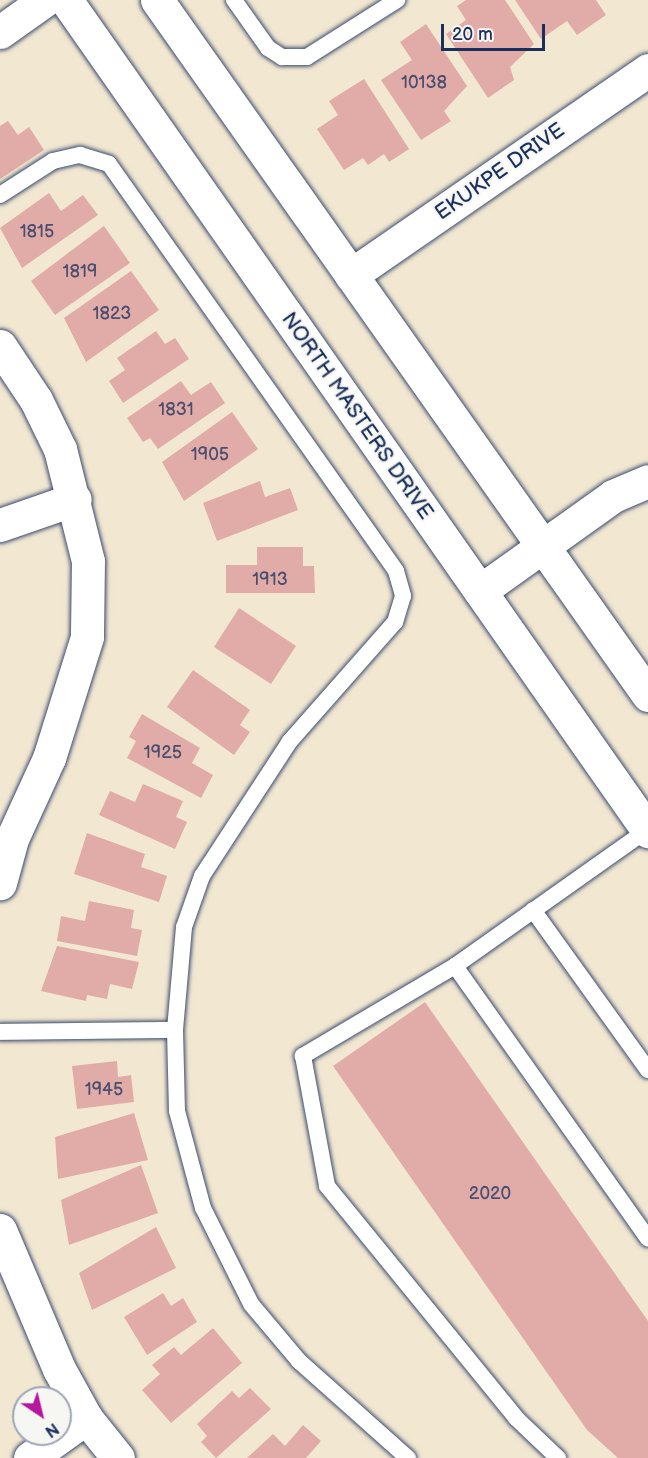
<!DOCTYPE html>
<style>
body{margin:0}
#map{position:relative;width:648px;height:1458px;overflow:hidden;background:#f2e8d2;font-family:"Balsamiq Sans",sans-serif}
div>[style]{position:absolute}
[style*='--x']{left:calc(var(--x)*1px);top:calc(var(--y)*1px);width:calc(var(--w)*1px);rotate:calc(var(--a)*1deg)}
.building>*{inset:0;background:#e1aca7}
.roads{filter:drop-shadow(0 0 2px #3b4b6f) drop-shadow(0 0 2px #3b4b6f)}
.lane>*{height:16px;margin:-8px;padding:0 8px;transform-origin:8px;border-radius:8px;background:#fff}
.street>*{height:33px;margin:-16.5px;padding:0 16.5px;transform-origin:16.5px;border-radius:16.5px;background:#fff}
.secondary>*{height:33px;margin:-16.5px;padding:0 16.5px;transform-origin:16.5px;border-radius:16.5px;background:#fff}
span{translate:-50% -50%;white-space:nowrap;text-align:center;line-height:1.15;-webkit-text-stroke:4.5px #f6f6f2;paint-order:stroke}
.number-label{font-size:18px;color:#4c4e70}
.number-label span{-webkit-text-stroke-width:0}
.street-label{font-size:21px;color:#1b2f5e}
.north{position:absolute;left:12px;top:1386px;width:60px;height:60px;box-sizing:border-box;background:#f6f6f2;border:2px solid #9ea6b7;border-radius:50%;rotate:145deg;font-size:16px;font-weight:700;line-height:24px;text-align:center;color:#1b2f5e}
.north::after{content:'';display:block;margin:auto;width:21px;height:27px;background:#b5179e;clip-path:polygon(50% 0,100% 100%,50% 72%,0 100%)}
.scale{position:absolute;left:441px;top:24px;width:104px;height:27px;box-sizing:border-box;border:3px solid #1b2f5e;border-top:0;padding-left:8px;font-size:18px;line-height:21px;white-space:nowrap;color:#1b2f5e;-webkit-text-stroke:4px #f6f6f2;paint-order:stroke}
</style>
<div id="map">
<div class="building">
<div style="clip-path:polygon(466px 0,505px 0,534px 44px,510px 67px,514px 80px,488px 98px,446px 34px,466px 20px,457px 6px)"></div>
<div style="clip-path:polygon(515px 0,596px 0,606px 15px,577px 35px,567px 21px,541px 39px)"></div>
<div style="clip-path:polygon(426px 24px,467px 86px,444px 111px,451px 121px,421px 140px,381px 80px,412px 60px,400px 42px)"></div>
<div style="clip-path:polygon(364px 79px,409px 149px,389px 162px,384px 154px,368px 165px,363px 158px,344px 170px,317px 129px,338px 115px,329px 101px)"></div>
<div style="clip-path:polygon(8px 121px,18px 135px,29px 127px,44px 150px,0 179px,0 126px)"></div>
<div style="clip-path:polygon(49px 193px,61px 211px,83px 195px,98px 215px,22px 268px,0 228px)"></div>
<div style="clip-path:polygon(104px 226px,130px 263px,55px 315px,31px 281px)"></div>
<div style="clip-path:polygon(131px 271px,159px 310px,86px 362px,64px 318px)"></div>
<div style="clip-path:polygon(156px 331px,165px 344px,175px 338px,189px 359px,123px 403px,109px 381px,125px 370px,117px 358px)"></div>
<div style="clip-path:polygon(181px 381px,191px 395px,211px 382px,225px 403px,158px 449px,150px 438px,143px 442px,127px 418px)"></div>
<div style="clip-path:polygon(232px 412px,258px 449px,184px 501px,162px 462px)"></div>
<div style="clip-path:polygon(260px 481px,265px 497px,290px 488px,298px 510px,217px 541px,203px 503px)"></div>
<div style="clip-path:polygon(257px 547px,303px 547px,303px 566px,314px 566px,315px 593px,226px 593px,226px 565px,257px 565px)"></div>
<div style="clip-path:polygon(239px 608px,296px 646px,271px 684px,214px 647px)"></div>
<div style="clip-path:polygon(193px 670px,250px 710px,240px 725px,250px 732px,234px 755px,167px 707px)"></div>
<div style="clip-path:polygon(142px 714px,200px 748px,192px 763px,213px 775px,201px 798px,127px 758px,136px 741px,129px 737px)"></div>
<div style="clip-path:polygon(143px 784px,183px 801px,176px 817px,187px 822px,175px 849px,99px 815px,110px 791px,135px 802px)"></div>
<div style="clip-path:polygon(87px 833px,145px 854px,141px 867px,167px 876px,159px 902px,74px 874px)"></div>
<div style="clip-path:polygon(89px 901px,134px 910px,131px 928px,142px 930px,137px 956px,57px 941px,61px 916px,85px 921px)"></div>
<div style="clip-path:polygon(57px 946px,139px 962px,132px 989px,110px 984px,107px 999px,87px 995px,86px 1001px,41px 991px)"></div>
<div style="clip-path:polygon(425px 1002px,648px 1321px,648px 1458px,618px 1458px,587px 1430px,333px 1066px)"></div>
<div style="clip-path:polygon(117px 1061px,118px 1077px,131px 1075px,134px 1102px,77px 1109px,72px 1066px)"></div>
<div style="clip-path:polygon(134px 1113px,148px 1160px,58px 1179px,55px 1137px)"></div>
<div style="clip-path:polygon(141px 1165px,158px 1213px,69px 1245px,61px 1200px)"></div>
<div style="clip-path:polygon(156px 1227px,176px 1268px,92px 1310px,79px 1273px)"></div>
<div style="clip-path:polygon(163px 1293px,171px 1306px,183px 1298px,197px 1322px,147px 1355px,124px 1317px)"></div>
<div style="clip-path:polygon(213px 1328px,242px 1363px,171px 1423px,142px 1390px,160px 1374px,152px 1365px,174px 1347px,181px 1355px)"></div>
<div style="clip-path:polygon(250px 1388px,271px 1409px,216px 1458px,201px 1442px,207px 1436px,197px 1424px,232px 1391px,239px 1398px)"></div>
<div style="clip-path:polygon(303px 1425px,321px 1441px,306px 1458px,247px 1458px,273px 1434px,285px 1446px)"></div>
</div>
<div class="roads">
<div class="lane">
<div style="--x:234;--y:0;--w:59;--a:54.7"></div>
<div style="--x:268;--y:48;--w:17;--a:33"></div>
<div style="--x:282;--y:57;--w:25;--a:0"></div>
<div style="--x:307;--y:57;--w:107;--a:-32.3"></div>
<div style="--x:0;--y:195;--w:63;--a:-32.7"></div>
<div style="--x:53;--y:161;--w:28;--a:-13"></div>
<div style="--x:80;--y:155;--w:30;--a:17"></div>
<div style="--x:109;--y:164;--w:498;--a:54.8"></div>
<div style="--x:396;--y:571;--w:26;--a:74"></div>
<div style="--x:403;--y:596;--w:27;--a:107"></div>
<div style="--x:395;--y:622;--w:159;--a:131.4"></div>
<div style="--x:290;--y:741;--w:161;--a:123.1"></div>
<div style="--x:202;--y:876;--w:54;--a:109.4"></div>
<div style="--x:184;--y:927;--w:103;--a:95"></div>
<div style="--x:175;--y:1030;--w:81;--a:88.6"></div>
<div style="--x:177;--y:1111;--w:100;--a:75"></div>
<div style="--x:203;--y:1208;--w:107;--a:63.4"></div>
<div style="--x:251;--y:1304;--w:75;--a:49.9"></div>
<div style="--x:299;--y:1361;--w:146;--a:41.7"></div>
<div style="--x:647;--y:830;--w:235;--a:144.7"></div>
<div style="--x:455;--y:966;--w:334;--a:54.7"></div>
<div style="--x:533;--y:910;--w:197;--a:54.3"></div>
<div style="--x:455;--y:966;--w:177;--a:149.4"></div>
<div style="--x:303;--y:1056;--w:132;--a:79.5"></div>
<div style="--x:327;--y:1186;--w:299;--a:50.8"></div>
<div style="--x:516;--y:1418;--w:58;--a:43.6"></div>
<div style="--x:0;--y:1032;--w:175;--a:-0.7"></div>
</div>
<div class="street">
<div style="--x:351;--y:275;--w:361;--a:-34.6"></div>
<div style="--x:0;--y:346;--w:65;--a:56.3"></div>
<div style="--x:36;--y:400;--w:55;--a:63.9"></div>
<div style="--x:60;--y:449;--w:115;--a:76"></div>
<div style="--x:88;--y:561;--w:76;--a:90.8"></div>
<div style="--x:87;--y:637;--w:127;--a:107.4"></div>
<div style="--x:49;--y:758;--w:89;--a:114.6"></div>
<div style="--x:12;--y:839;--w:46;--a:105.3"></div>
<div style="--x:0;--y:525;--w:79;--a:-19.1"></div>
<div style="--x:480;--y:591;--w:163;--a:-35.5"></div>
<div style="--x:613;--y:496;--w:38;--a:-23"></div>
<div style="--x:0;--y:1230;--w:151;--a:67"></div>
<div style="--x:59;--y:1369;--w:56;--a:61.1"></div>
<div style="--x:86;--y:1418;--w:51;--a:51.3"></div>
<div style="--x:30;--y:1458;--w:69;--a:-35.5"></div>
</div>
<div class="secondary">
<div style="--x:66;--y:0;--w:1015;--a:54.99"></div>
<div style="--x:157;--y:0;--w:851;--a:54.76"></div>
<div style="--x:0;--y:32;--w:55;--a:-35.4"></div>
</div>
</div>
<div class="number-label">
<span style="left:424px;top:83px">10138</span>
<span style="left:37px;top:232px">1815</span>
<span style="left:80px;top:272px">1819</span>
<span style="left:112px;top:314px">1823</span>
<span style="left:176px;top:410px">1831</span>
<span style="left:210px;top:455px">1905</span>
<span style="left:270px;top:580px">1913</span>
<span style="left:163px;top:753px">1925</span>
<span style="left:104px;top:1090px">1945</span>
<span style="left:490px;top:1194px">2020</span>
</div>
<div class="street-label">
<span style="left:500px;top:172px;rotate:-35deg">EKUKPE DRIVE</span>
<span style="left:357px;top:416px;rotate:55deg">NORTH MASTERS DRIVE</span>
</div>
<div class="north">N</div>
<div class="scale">20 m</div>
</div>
